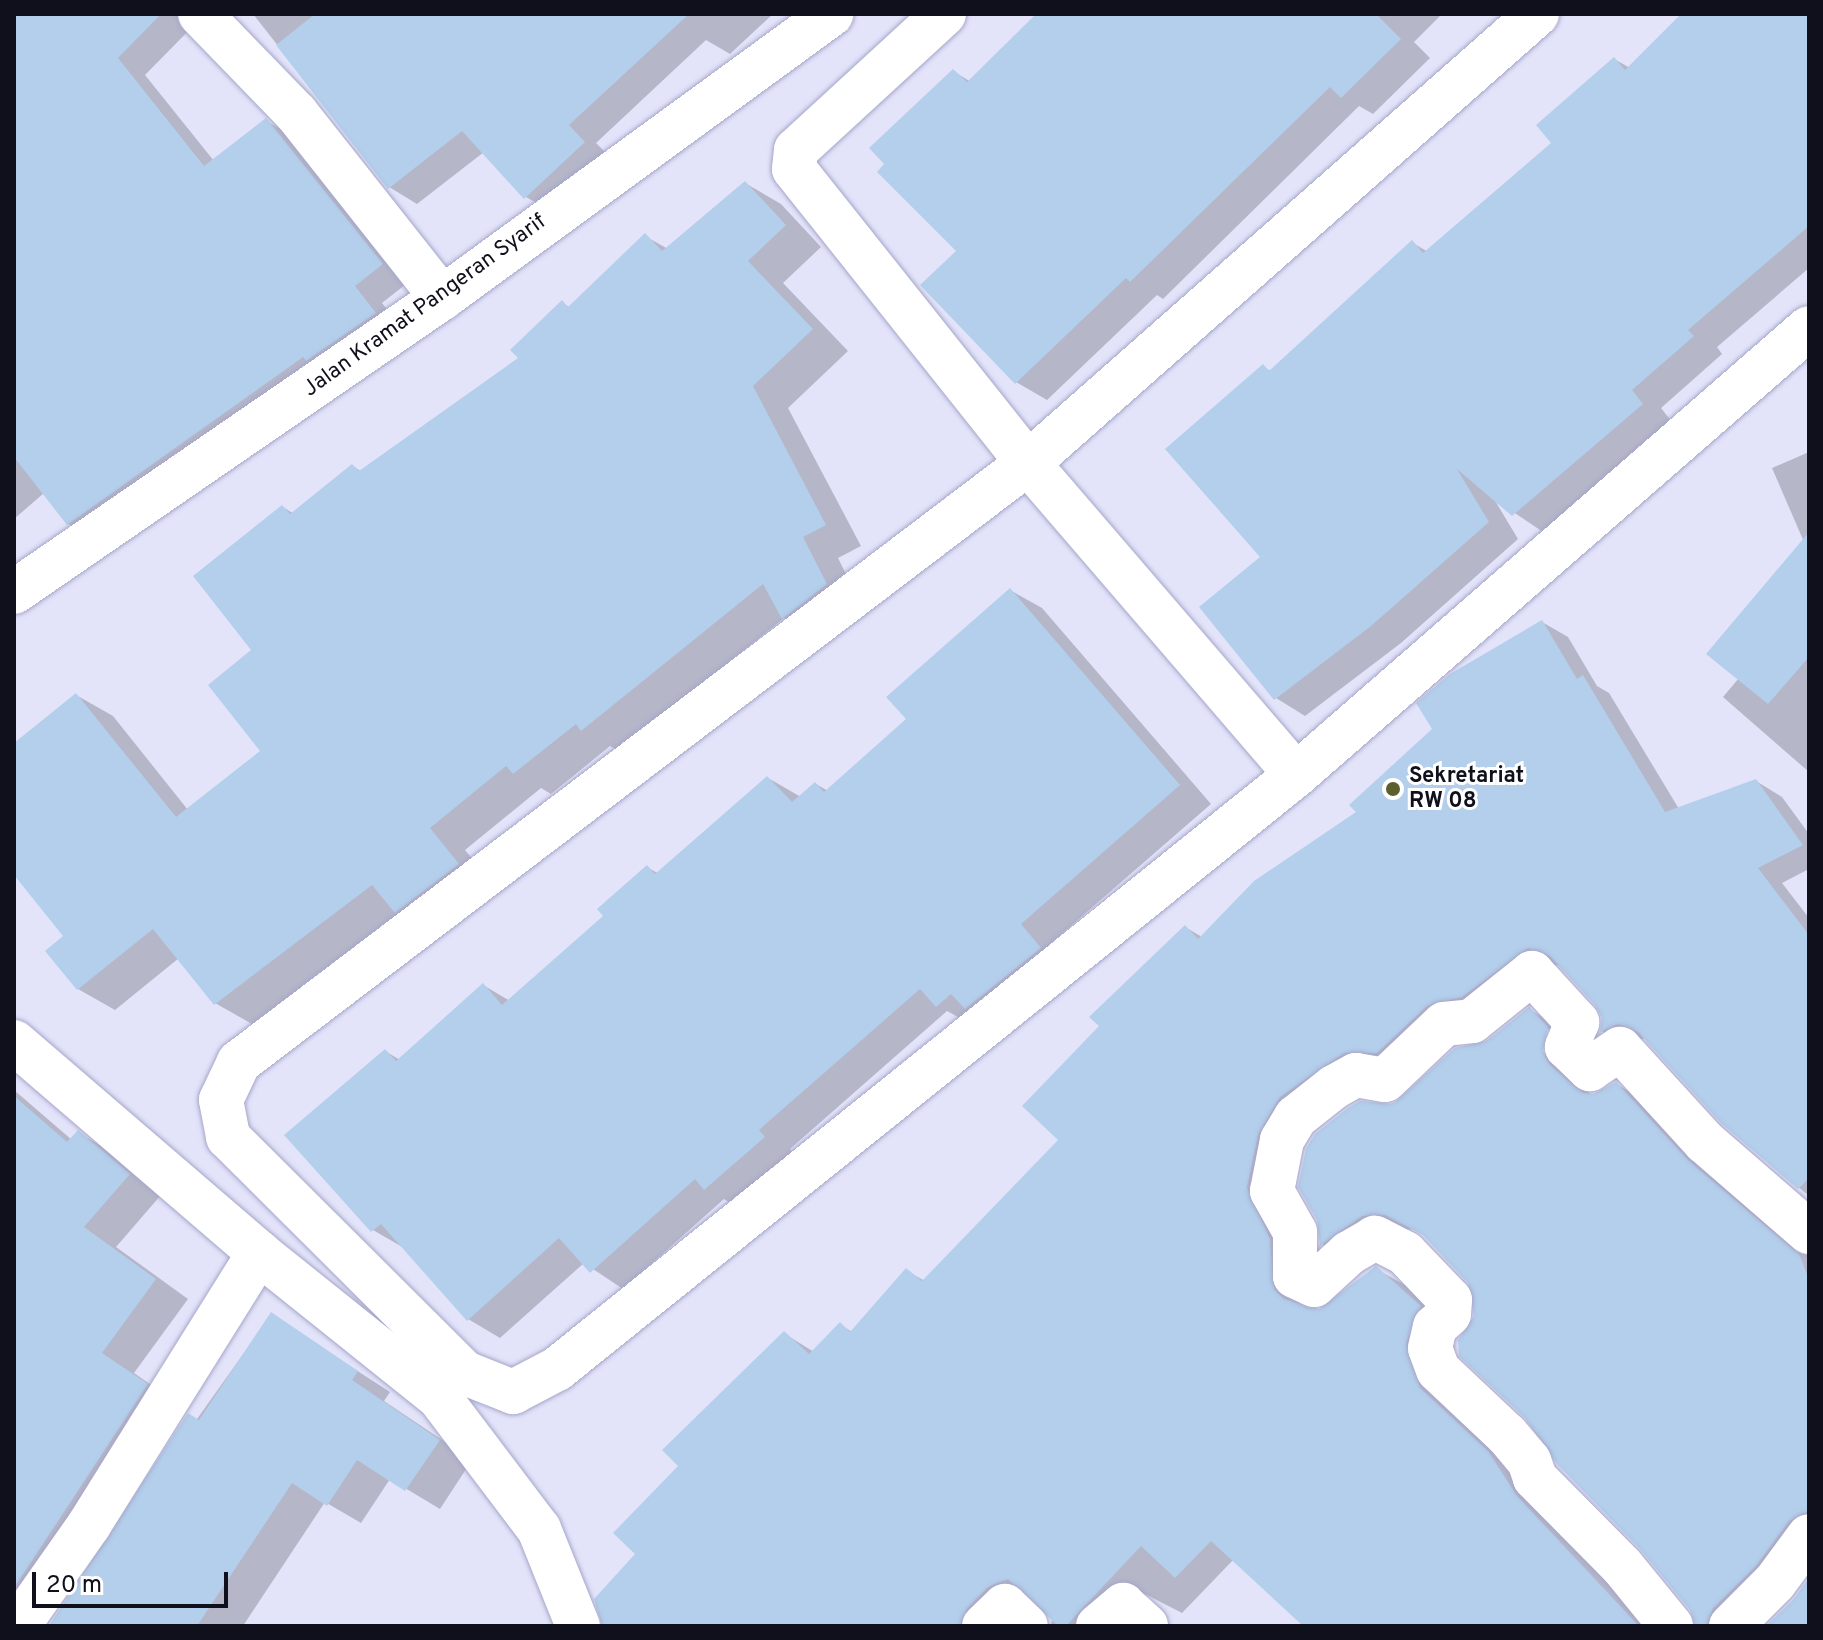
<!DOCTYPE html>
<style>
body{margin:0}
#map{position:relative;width:1823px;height:1640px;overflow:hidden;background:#e3e4fa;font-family:Overpass,sans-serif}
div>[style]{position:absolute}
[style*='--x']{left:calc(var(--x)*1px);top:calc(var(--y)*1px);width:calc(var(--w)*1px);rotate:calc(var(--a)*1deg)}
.shadow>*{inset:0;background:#0003}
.building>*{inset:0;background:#b3cfeb}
.roads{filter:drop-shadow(0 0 2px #a5a6c9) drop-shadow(0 0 2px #a5a6c9)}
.street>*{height:44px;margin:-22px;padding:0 22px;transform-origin:22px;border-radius:22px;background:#fff}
.dots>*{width:22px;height:22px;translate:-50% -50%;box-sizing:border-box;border:4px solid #fff;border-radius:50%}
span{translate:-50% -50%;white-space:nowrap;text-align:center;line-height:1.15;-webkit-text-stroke:6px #fff;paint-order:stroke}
.street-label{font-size:22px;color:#10101c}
.poi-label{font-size:22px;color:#10101c;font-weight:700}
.left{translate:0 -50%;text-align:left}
.frame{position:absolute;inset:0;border:16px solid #10101c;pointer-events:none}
.scale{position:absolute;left:32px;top:1572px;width:196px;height:36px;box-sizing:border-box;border:4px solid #10101c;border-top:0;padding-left:10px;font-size:24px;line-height:28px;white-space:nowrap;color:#10101c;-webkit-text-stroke:6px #fff;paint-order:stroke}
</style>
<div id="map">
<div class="shadow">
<div style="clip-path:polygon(14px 14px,205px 14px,145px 75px,214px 161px,266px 121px,295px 137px,410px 281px,382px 303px,403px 330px,97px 540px,68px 524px,44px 493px,14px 519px)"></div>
<div style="clip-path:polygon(253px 14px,773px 14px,730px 54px,706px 40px,596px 143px,612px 159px,554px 213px,526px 197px,484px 152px,417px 204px,389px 187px)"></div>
<div style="clip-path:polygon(1039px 14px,1442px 14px,1414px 42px,1430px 58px,1373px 114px,1359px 106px,1163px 299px,1157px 295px,1047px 400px,1016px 382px,959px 251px,953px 71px,971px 82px)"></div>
<div style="clip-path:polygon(1684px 14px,1809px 14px,1809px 268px,1717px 347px,1722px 354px,1661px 408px,1672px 422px,1543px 532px,1494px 499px,1518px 539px,1401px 643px,1305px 716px,1276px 698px,1263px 558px,1263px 367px,1271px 371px,1413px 243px,1428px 252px,1554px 143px,1614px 59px,1630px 68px)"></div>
<div style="clip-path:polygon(745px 183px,781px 204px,821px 247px,783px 283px,848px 351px,788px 408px,861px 546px,838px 558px,862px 606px,819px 638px,784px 618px,619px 751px,610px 746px,551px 794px,541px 788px,465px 850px,494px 885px,432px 932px,399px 913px,252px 1024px,215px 1003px,179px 958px,115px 1010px,78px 989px,66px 937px,14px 869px,14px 745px,76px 695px,113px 716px,188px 810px,263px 751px,254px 650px,283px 507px,294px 514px,353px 466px,362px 472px,521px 358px,562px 303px,571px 308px,645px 236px,668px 249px)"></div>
<div style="clip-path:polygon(1809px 452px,1809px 772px,1723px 697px,1739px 678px,1804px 542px,1772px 468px)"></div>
<div style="clip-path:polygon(1010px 590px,1042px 608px,1211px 804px,1051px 943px,1072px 966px,969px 1023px,947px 1011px,790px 1149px,795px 1156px,737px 1207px,724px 1199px,623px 1289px,584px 1263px,500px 1338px,468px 1319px,404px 1248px,373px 1230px,385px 1051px,400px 1060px,483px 985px,510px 1001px,606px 916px,647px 867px,659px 874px,768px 778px,801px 797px,816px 784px,828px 791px,909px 719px)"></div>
<div style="clip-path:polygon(1542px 622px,1568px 637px,1597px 686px,1609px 693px,1679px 809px,1756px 781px,1782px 797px,1809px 834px,1809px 869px,1782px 883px,1809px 918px,1809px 1196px,1724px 1123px,1645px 1038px,1627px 1046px,1602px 1031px,1604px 1018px,1597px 1004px,1558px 965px,1544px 967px,1372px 1067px,1283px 1150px,1300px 1304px,1317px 1312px,1376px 1269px,1416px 1291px,1446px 1322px,1431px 1359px,1514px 1469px,1651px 1626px,1305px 1626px,1234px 1559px,1182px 1613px,1145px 1594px,1106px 1626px,1051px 1626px,1052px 1619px,1033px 1597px,991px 1626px,603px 1626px,681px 1466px,785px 1334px,814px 1352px,840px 1324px,852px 1332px,907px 1271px,925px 1281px,1060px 1140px,1101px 1025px,1185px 927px,1202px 937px,1359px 813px)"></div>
<div style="clip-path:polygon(evenodd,1530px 1010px,1556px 1025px,1568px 1070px,1591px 1095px,1616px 1084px,1642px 1099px,1715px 1178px,1809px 1257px,1809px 1544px,1738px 1626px,1695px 1626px,1692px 1609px,1476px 1316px,1470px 1282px,1426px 1236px,1414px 1229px,1389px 1230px,1348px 1259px,1322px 1244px,1382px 1107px,1403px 1100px,1530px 1010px,1546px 1029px,1550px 1029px,1543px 1063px,1539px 1063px,1546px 1029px)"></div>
<div style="clip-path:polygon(14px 1090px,72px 1140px,78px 1132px,111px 1152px,161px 1195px,116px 1247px,188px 1299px,134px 1373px,180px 1405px,14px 1626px)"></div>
<div style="clip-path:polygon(271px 1315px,390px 1392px,384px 1401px,472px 1460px,440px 1509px,390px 1479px,361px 1523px,325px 1502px,243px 1626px,50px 1626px)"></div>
</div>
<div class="building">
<div style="clip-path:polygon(14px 14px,161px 14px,118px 58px,204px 166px,266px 118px,383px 264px,355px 286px,376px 313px,306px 361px,303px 357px,67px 525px,14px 457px)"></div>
<div style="clip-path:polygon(315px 14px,689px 14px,569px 125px,585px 142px,524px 199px,462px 131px,388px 189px,276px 45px)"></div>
<div style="clip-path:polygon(1036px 14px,1376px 14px,1401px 39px,1341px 98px,1330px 87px,1130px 282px,1126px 278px,1015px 384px,920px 285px,956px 251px,877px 172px,884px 164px,869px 148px,953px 69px,967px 82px)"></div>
<div style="clip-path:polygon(1681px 14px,1809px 14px,1809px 226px,1688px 330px,1694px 336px,1632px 390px,1643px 404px,1512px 516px,1457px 469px,1489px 522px,1371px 626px,1274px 700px,1199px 607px,1260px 557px,1165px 449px,1263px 364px,1269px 371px,1412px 240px,1423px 253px,1551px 143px,1536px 125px,1614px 57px,1625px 70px)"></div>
<div style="clip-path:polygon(745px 181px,786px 225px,748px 261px,813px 329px,753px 386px,826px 525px,803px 537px,827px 584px,782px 619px,763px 584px,581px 731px,576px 724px,513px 774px,506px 766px,430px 828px,459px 864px,395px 913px,372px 885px,214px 1005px,153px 929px,77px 990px,45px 951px,63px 936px,14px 875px,14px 743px,76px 693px,176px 817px,260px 751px,208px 685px,251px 650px,193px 576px,282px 505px,290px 514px,352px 464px,359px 471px,518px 358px,510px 350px,562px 300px,568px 307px,645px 233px,662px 251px)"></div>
<div style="clip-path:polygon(1809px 532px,1809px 657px,1768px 704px,1706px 654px)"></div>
<div style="clip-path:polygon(1010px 588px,1180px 785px,1021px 924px,1041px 948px,965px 1009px,951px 994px,936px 1007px,920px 989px,759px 1130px,765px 1137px,704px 1190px,695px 1179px,590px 1273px,559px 1238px,467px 1321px,381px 1224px,371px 1232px,284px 1135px,385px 1049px,396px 1061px,483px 983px,502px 1005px,603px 916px,597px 909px,647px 865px,655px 874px,767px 776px,792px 802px,815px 782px,824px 792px,906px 719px,886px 697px)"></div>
<div style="clip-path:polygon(1542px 620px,1577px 679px,1583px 675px,1665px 812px,1756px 779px,1803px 845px,1758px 868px,1809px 935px,1809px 1178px,1798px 1189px,1722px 1124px,1638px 1032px,1618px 1024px,1600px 1032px,1602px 1018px,1595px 1005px,1550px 956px,1528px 948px,1462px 997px,1427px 1006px,1377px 1053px,1344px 1053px,1280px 1097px,1258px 1135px,1247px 1187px,1270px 1239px,1274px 1289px,1284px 1299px,1319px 1309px,1376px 1266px,1421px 1306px,1406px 1343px,1420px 1388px,1488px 1451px,1517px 1496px,1639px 1626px,1303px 1626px,1211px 1541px,1175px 1578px,1141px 1546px,1066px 1626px,1058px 1626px,1008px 1579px,988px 1587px,967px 1608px,960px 1626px,602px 1626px,594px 1599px,635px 1554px,613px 1533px,678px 1466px,662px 1450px,784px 1331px,809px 1354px,840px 1322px,850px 1332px,906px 1268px,922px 1281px,1058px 1140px,1022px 1106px,1099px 1026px,1089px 1017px,1185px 925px,1198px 939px,1254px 881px,1356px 812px,1349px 805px,1432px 729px,1416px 703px,1450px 674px)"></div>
<div style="clip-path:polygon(1529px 1007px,1548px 1027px,1543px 1051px,1550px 1065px,1583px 1093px,1594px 1094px,1616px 1082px,1689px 1161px,1799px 1254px,1809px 1279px,1809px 1511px,1789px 1521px,1756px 1566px,1713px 1608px,1707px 1626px,1695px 1626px,1690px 1610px,1641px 1550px,1557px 1464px,1525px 1418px,1459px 1356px,1458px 1340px,1474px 1316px,1468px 1283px,1423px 1235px,1385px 1215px,1362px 1216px,1320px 1246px,1317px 1220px,1298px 1187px,1306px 1149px,1315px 1134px,1348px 1108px,1360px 1101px,1393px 1104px,1455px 1048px,1487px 1041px)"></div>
<div style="clip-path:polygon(14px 1096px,67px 1142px,78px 1130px,130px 1174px,84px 1227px,156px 1279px,102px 1353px,148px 1384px,14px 1588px)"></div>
<div style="clip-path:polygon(271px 1312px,358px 1371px,352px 1380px,440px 1440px,405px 1491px,357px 1460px,327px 1506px,292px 1483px,197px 1626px,49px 1626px,188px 1413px,199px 1420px)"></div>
<div style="clip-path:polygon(1809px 1578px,1809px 1626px,1766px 1626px,1793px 1600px)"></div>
</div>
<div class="roads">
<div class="street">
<div style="--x:200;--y:14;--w:138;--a:45.9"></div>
<div style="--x:296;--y:113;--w:236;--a:51.7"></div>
<div style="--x:944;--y:14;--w:201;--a:137.4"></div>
<div style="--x:796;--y:150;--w:19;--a:96"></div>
<div style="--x:794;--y:169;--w:376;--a:51.5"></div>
<div style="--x:1028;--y:463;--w:411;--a:49.3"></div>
<div style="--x:1537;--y:14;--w:679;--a:138.58"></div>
<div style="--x:1028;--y:463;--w:991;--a:142.79"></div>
<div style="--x:239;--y:1062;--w:42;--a:115.3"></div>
<div style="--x:221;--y:1100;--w:38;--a:79"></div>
<div style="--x:228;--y:1137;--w:334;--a:44.9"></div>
<div style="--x:465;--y:1373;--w:52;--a:21.6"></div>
<div style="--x:513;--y:1392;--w:50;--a:-27.6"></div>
<div style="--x:557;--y:1369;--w:948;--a:-38.79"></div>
<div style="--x:1296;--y:775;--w:680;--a:-41.07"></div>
<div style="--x:14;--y:592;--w:519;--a:-34.49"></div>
<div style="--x:442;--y:298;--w:482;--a:-36.1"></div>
<div style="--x:14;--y:1042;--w:323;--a:40.7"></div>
<div style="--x:259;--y:1253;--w:231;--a:38.7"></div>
<div style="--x:439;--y:1397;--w:166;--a:52.9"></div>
<div style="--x:539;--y:1529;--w:105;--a:68.1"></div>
<div style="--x:18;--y:1626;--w:123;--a:-54.9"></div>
<div style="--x:89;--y:1525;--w:321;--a:-58"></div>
<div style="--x:984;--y:1626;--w:29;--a:-44"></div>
<div style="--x:1005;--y:1606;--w:29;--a:44"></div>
<div style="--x:1098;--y:1626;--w:33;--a:-40"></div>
<div style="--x:1123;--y:1605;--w:31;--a:42"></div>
<div style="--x:1671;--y:1626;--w:77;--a:-129.2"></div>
<div style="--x:1622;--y:1566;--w:124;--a:-134.7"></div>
<div style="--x:1535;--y:1478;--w:18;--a:-109"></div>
<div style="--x:1529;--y:1461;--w:35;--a:-130"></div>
<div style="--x:1506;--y:1434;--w:93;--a:-136.7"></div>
<div style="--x:1438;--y:1370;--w:23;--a:-110"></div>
<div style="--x:1430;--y:1348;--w:22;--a:-77"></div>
<div style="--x:1435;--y:1327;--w:19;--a:-43"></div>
<div style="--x:1449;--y:1314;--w:14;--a:-86"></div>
<div style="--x:1450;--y:1300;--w:65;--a:-133.8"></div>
<div style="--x:1405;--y:1253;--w:34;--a:-153"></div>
<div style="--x:1375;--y:1238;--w:30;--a:150"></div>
<div style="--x:1349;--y:1253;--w:47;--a:137.6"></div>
<div style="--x:1314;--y:1285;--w:21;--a:-155"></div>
<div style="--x:1295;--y:1276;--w:44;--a:-90"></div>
<div style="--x:1295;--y:1232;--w:47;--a:-119.3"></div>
<div style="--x:1272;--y:1191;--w:52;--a:-78.9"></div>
<div style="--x:1282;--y:1140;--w:27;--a:-59"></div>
<div style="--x:1296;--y:1117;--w:48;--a:-38.3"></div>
<div style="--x:1334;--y:1087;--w:25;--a:-29"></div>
<div style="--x:1356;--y:1075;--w:29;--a:10"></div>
<div style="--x:1385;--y:1080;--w:81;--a:-43.5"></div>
<div style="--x:1444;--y:1024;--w:28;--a:-6"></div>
<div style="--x:1472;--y:1021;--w:77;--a:-38.7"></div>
<div style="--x:1532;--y:973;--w:67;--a:47.4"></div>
<div style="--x:1577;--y:1022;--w:27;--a:112"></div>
<div style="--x:1567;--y:1047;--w:32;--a:44"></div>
<div style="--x:1590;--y:1069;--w:36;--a:-34"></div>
<div style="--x:1620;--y:1049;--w:126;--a:47.6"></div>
<div style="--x:1705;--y:1142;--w:138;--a:40.9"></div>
<div style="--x:1731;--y:1626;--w:62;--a:-45"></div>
<div style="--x:1775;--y:1582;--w:57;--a:-53.5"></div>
</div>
</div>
<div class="dots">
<div style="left:1393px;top:789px;background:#5b5f2d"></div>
</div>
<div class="street-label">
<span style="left:425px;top:306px;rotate:-36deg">Jalan Kramat Pangeran Syarif</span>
</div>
<div class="poi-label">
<span class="left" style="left:1409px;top:789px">Sekretariat<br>RW 08</span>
</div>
<div class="frame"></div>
<div class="scale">20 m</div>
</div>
